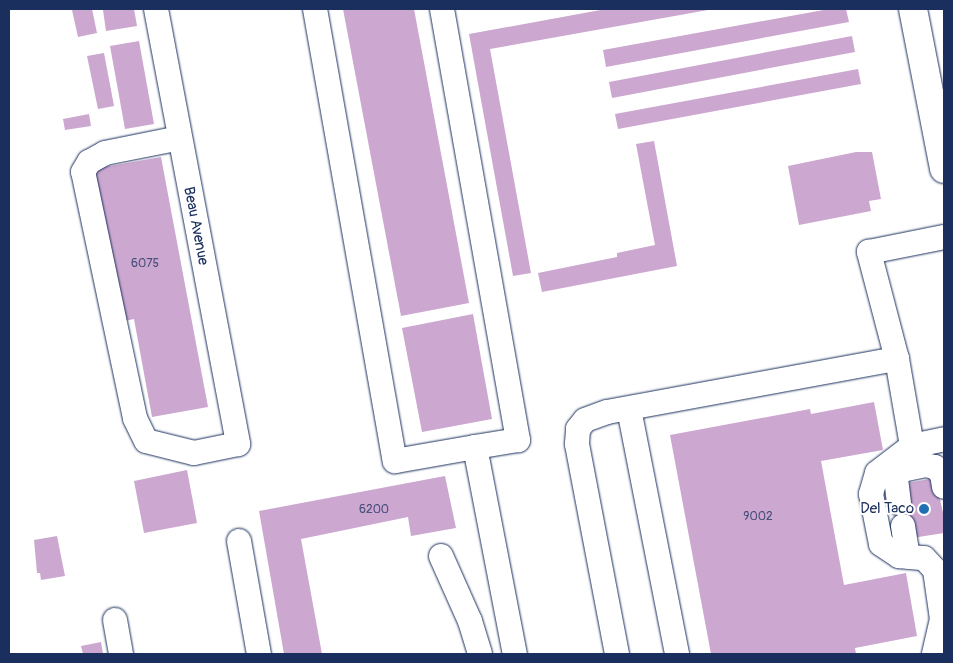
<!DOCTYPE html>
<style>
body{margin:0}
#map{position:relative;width:953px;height:663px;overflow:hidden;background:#fff;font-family:Pangolin,sans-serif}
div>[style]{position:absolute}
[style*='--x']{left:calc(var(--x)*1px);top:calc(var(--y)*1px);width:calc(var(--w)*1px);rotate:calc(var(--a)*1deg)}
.building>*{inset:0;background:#cca7d0}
.roads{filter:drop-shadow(0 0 1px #1b2f5e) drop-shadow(0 0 1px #1b2f5e)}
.minor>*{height:24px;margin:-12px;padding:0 12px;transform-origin:12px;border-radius:12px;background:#fff}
.major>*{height:28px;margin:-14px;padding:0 14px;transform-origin:14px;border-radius:14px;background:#fff}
.dots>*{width:14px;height:14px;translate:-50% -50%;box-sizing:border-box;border:2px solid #fff;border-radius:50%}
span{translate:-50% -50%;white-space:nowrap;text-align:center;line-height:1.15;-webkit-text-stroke:4px #fff;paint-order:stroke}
.number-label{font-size:12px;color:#474d7a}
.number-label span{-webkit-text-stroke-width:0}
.street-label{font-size:15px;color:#1b2f5e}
.poi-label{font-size:15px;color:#1b2f5e}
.right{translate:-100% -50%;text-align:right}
.frame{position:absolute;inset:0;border:10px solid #1b2f5e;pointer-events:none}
</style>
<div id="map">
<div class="building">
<div style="clip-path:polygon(92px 9px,97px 33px,78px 37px,72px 10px)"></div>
<div style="clip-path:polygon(113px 9px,134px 9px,137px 26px,106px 31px,103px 10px)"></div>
<div style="clip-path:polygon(343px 9px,414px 9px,469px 303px,401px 316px)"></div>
<div style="clip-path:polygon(606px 9px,708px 10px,490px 49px,531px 273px,513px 276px,469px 34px)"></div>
<div style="clip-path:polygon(829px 9px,846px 9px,849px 22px,606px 67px,603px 50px)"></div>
<div style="clip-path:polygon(852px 36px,855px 52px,612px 98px,609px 82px)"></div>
<div style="clip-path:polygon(139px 41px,154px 124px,125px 129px,110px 46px)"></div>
<div style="clip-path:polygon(104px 53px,114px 106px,98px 109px,87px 56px)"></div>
<div style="clip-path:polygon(858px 69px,861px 84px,618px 129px,615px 114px)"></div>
<div style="clip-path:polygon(89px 114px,91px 126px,65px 130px,63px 119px)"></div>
<div style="clip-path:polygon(654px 141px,677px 266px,542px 292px,538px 273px,617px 257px,617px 253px,655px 245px,636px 144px)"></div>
<div style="clip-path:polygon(856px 152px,872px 152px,881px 199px,869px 201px,871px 211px,799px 225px,788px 166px)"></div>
<div style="clip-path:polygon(161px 157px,208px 407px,152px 417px,134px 319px,115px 323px,87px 170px)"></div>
<div style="clip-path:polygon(473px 314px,492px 419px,422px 432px,402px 328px)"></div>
<div style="clip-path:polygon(874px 402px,883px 450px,821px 461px,844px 585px,906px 573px,917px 636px,855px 648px,856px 654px,711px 654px,670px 435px,810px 409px,811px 414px)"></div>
<div style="clip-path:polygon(187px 470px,197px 523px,144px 533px,134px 481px)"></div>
<div style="clip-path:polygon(445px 476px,456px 528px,411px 536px,408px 517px,301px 539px,322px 654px,284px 654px,259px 511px)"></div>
<div style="clip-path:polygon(935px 478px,944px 517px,944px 533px,912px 538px,899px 527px,895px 504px,902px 484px)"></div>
<div style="clip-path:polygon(57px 536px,65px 576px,41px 580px,40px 573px,37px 573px,34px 540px)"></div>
<div style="clip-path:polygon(101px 642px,103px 654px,83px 654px,81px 646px)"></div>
</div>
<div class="roads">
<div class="minor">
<div style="--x:156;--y:9;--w:443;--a:79.3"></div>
<div style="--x:238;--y:444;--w:45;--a:168.4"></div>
<div style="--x:194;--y:453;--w:49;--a:-166"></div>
<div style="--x:146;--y:441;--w:25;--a:-116"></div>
<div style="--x:135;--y:418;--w:251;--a:-101.9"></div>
<div style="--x:83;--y:172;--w:12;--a:-59"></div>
<div style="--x:89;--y:162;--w:18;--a:-29"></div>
<div style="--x:105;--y:153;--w:76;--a:-11.3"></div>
<div style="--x:315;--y:9;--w:459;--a:80"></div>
<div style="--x:395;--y:461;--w:81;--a:-9.9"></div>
<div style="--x:442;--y:9;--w:438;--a:80"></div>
<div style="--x:518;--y:440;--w:44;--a:170.8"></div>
<div style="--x:475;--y:447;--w:211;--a:79.1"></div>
<div style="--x:897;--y:359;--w:111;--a:-104.7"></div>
<div style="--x:869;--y:252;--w:76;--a:-11.3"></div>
<div style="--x:629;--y:409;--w:250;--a:78.9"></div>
<div style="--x:912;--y:446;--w:44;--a:142.4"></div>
<div style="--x:877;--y:473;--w:22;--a:106"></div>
<div style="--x:871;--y:494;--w:51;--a:78.7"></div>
<div style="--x:881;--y:544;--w:22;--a:34"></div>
<div style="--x:899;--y:556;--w:25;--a:5"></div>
<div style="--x:924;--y:558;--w:16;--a:47"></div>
<div style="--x:935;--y:570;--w:49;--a:81.9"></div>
<div style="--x:942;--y:619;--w:36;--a:103"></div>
<div style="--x:899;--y:503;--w:26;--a:-97"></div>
<div style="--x:896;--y:477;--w:9;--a:-49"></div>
<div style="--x:902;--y:470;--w:24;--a:-12"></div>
<div style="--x:925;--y:465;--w:10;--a:11"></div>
<div style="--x:935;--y:467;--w:10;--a:45"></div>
<div style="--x:942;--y:474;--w:13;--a:81"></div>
<div style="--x:903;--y:526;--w:31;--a:81"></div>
<div style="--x:239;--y:541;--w:115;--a:80"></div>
<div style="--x:441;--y:556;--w:71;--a:66"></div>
<div style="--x:470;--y:621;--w:34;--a:73"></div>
<div style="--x:115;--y:620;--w:35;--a:80"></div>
<div style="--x:617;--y:654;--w:214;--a:-100.8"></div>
<div style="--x:577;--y:444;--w:15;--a:-86"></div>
<div style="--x:578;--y:429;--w:11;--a:-52"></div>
<div style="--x:585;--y:420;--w:23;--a:-20"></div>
<div style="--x:607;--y:412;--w:295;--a:-10.4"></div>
<div style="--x:897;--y:359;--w:88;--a:80.2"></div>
<div style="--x:912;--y:446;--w:33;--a:-12"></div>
</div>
<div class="major">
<div style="--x:913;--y:9;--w:163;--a:79"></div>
</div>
</div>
<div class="dots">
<div style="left:924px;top:509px;background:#1f6fb2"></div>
</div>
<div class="number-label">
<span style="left:145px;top:264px">6075</span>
<span style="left:374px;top:510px">6200</span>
<span style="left:758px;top:517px">9002</span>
</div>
<div class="street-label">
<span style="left:196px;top:226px;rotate:79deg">Beau Avenue</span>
</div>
<div class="poi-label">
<span class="right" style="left:914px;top:509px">Del Taco</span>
</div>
<div class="frame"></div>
</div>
